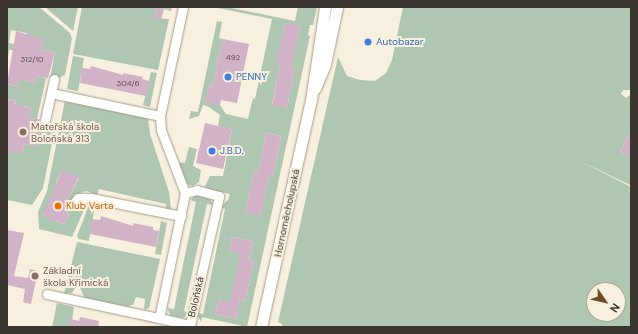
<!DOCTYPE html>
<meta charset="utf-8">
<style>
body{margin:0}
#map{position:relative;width:638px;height:334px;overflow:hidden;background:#f8f0de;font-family:"DM Sans",sans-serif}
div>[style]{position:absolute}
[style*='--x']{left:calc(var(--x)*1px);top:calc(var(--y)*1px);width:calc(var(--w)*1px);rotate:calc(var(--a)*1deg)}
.green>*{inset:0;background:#afc6b3}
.building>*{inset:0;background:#d1b2c7}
.roads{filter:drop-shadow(0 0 1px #a49c8b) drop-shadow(0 0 1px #a49c8b)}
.minor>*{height:9px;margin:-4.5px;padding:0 4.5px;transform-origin:4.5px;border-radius:4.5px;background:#fff}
.tertiary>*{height:11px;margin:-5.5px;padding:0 5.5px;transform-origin:5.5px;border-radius:5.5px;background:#fff}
.dots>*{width:11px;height:11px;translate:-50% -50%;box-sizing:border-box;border:2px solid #f8f0de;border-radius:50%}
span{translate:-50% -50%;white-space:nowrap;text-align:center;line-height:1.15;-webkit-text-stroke:4px #f8f0de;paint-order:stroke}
.number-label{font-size:8px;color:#605555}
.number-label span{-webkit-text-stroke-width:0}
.shop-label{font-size:10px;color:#366cbe}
.left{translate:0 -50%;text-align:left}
.education-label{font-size:10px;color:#785e54}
.food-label{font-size:10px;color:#c56008}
.street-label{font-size:10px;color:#3a362f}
.frame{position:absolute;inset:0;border:8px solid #3a362f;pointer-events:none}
.north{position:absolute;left:586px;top:282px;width:40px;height:40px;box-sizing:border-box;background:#f8f0de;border:1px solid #aca698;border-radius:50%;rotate:124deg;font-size:11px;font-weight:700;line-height:16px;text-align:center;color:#3a362f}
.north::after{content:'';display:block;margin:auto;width:14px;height:18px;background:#6e4e24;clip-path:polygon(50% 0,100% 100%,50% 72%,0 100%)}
</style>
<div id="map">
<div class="green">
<div style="clip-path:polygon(7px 7px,39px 7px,70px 33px,72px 39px,65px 75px,57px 79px,50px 78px,55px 52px,41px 50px,43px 39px,27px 40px,27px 33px,11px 30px,9px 43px,14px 44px,13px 50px,9px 50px,7px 63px)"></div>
<div style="clip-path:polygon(45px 7px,78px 7px,73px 31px)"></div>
<div style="clip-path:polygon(82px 7px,172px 7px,171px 11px,156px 7px,154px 18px,169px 19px,158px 70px,73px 54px)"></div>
<div style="clip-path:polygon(evenodd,213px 7px,227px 7px,295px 21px,298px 7px,317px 7px,313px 25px,310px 25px,308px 35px,310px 36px,247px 327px,202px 317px,201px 322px,197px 315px,197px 313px,203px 314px,225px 209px,220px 207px,228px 200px,230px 194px,207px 189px,205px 186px,210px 176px,223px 176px,232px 129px,218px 126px,220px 115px,209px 107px,203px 105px,199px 116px,189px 119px,191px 111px,198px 112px,217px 21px,222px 22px,219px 38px,223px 39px,212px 87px,209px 86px,206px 102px,220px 105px,226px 114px,248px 119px,253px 98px,255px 99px,272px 19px,213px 7px,285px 23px,300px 27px,292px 58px,291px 67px,295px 68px,287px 108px,272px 104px,280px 64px,277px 63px,285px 23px,213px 7px,266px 133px,281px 136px,273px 176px,269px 175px,260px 215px,245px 212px,254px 172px,258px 173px,266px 133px,213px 7px,232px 237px,253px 241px,249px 260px,254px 261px,245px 301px,240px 300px,236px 319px,215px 314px,219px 300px,231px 303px,232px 298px,242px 253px,229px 251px,232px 237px)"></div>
<div style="clip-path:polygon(evenodd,403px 7px,631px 7px,631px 90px,623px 90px,621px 94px,626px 98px,631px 94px,631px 129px,620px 152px,631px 157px,631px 183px,630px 185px,580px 161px,631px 187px,631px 327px,282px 327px,282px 324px,278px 322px,338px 57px,347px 76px,360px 80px,375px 81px,386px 73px,392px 60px,403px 7px,594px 290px,618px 290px,618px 314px,594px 314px,594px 290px)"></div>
<div style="clip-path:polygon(73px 56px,84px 58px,78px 91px,67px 89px)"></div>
<div style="clip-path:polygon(151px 72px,157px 73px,150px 107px,143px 105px)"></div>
<div style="clip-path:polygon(36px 76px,46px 78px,37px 119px,29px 118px,31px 108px,25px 106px,24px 109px,15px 107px,16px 101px,7px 99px,7px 84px,18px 86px,19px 79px,35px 83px)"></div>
<div style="clip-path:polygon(65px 100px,148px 118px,150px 134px,169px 192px,171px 209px,166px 210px,166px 204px,99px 189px,97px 195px,86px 191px,80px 193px,71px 204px,66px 202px,79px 178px,62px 170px,56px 183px,60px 184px,43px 215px,62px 224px,66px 222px,69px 215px,67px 214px,69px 209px,73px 210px,77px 202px,84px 201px,83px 204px,86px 205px,72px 237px,39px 229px,38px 212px,47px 191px)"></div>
<div style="clip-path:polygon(42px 120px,48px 121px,55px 128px,43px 188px,32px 205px,7px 200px,7px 147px,22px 154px,24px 144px,37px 146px)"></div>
<div style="clip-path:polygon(189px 147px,197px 149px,193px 166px,201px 170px,199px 182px,193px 186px,185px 184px,179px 168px,180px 162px,185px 163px)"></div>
<div style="clip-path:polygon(198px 194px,209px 197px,213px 205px,207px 204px,184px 311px,190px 313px,183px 318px,171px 316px,167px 308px,174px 309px,196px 202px,190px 200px)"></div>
<div style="clip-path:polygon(89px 205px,95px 206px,89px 241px,79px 239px,77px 236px)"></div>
<div style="clip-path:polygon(161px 221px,167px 223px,161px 255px,155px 254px)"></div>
<div style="clip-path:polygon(77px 242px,160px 259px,149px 308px,144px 310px,145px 299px,136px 297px,133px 305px,130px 305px,129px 308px,85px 298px,80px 288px,76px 287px,72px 293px,64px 294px)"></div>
<div style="clip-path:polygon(57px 303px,74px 307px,71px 327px,52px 327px)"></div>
</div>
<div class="building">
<div style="clip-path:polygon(156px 7px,164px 9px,161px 20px,154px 18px)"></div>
<div style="clip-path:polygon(285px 23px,300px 26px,291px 67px,295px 68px,287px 108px,272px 105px,280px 64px,276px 63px)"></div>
<div style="clip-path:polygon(16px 31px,43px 39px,41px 50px,55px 52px,48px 78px,36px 76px,35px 83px,19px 79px,18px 86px,7px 84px)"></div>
<div style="clip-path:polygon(223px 39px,249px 44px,237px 103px,221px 100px,220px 105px,205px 102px,209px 86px,212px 87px)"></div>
<div style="clip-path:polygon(91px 66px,123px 75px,123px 73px,143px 77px,142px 79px,149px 81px,146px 96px,80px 83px,82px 68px,90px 69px)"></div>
<div style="clip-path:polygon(7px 99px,16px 101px,15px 104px,31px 108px,29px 118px,39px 119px,41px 124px,37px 146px,24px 144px,22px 154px,7px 151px)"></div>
<div style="clip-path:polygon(205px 123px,232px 129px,223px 169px,196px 163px)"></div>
<div style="clip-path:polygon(631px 129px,631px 157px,620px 152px)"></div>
<div style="clip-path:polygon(266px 133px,281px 136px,273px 176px,269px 175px,260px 216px,245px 212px,254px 172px,258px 173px)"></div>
<div style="clip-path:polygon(62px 170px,79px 177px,66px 202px,69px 208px,67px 214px,69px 215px,66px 222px,62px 224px,43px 215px)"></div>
<div style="clip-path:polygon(101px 216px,127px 224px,133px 226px,133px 223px,153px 227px,153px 230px,159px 231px,156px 247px,90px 234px,92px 219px,100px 220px)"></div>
<div style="clip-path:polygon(7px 230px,24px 233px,14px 276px,28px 278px,30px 269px,38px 271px,31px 304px,23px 302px,25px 289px,7px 285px)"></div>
<div style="clip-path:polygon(232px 237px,253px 241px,249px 260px,254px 261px,245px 301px,240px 300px,236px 319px,215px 314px,219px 300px,230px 302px,240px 254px,229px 251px)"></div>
<div style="clip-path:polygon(80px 317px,99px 321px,98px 327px,69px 326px,71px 319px,79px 321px)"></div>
</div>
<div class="roads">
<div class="minor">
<div style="--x:183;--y:7;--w:111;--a:101.9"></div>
<div style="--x:160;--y:116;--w:14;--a:86"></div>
<div style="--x:161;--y:130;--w:67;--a:69.1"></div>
<div style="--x:185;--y:193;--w:128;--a:101.7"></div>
<div style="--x:159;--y:318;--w:32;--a:13"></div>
<div style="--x:190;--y:325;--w:132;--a:-77.3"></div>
<div style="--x:219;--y:196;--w:23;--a:-165"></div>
<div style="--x:197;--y:190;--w:12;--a:166"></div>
<div style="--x:51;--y:93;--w:111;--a:11.9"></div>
<div style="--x:45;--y:120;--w:42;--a:-77.6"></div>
<div style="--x:73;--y:204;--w:8;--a:-50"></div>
<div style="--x:78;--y:198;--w:13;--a:0"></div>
<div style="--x:91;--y:198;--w:92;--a:11.3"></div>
<div style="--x:47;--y:294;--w:115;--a:12.1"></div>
</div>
<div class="tertiary">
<div style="--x:315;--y:88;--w:26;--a:-67"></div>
<div style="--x:325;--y:64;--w:58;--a:-78.1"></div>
<div style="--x:261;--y:327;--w:232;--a:-77.6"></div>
<div style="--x:311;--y:100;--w:94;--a:-81.4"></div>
</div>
</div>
<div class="dots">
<div style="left:368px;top:42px;background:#3f7fe0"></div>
<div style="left:228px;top:77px;background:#3f7fe0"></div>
<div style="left:23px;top:132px;background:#8d6e63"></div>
<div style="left:212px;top:151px;background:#3f7fe0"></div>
<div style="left:58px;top:206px;background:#e8710a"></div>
<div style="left:35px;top:276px;background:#8d6e63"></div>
</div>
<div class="number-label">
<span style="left:233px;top:58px">492</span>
<span style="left:32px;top:60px">312/10</span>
<span style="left:128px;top:84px">304/6</span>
</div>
<div class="shop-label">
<span class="left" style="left:376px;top:42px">Autobazar</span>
<span class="left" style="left:236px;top:77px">PENNY</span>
<span class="left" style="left:220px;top:151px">J.B.D.</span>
</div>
<div class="education-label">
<span class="left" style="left:31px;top:132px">Mateřská škola<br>Boloňská 313</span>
<span class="left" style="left:43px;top:276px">Základní<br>škola Křimická</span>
</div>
<div class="food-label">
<span class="left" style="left:66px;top:206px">Klub Varta</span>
</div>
<div class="street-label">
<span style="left:287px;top:213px;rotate:-78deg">Hornoměcholupská</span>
<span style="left:196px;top:297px;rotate:-77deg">Boloňská</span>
</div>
<div class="frame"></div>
<div class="north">N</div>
</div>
